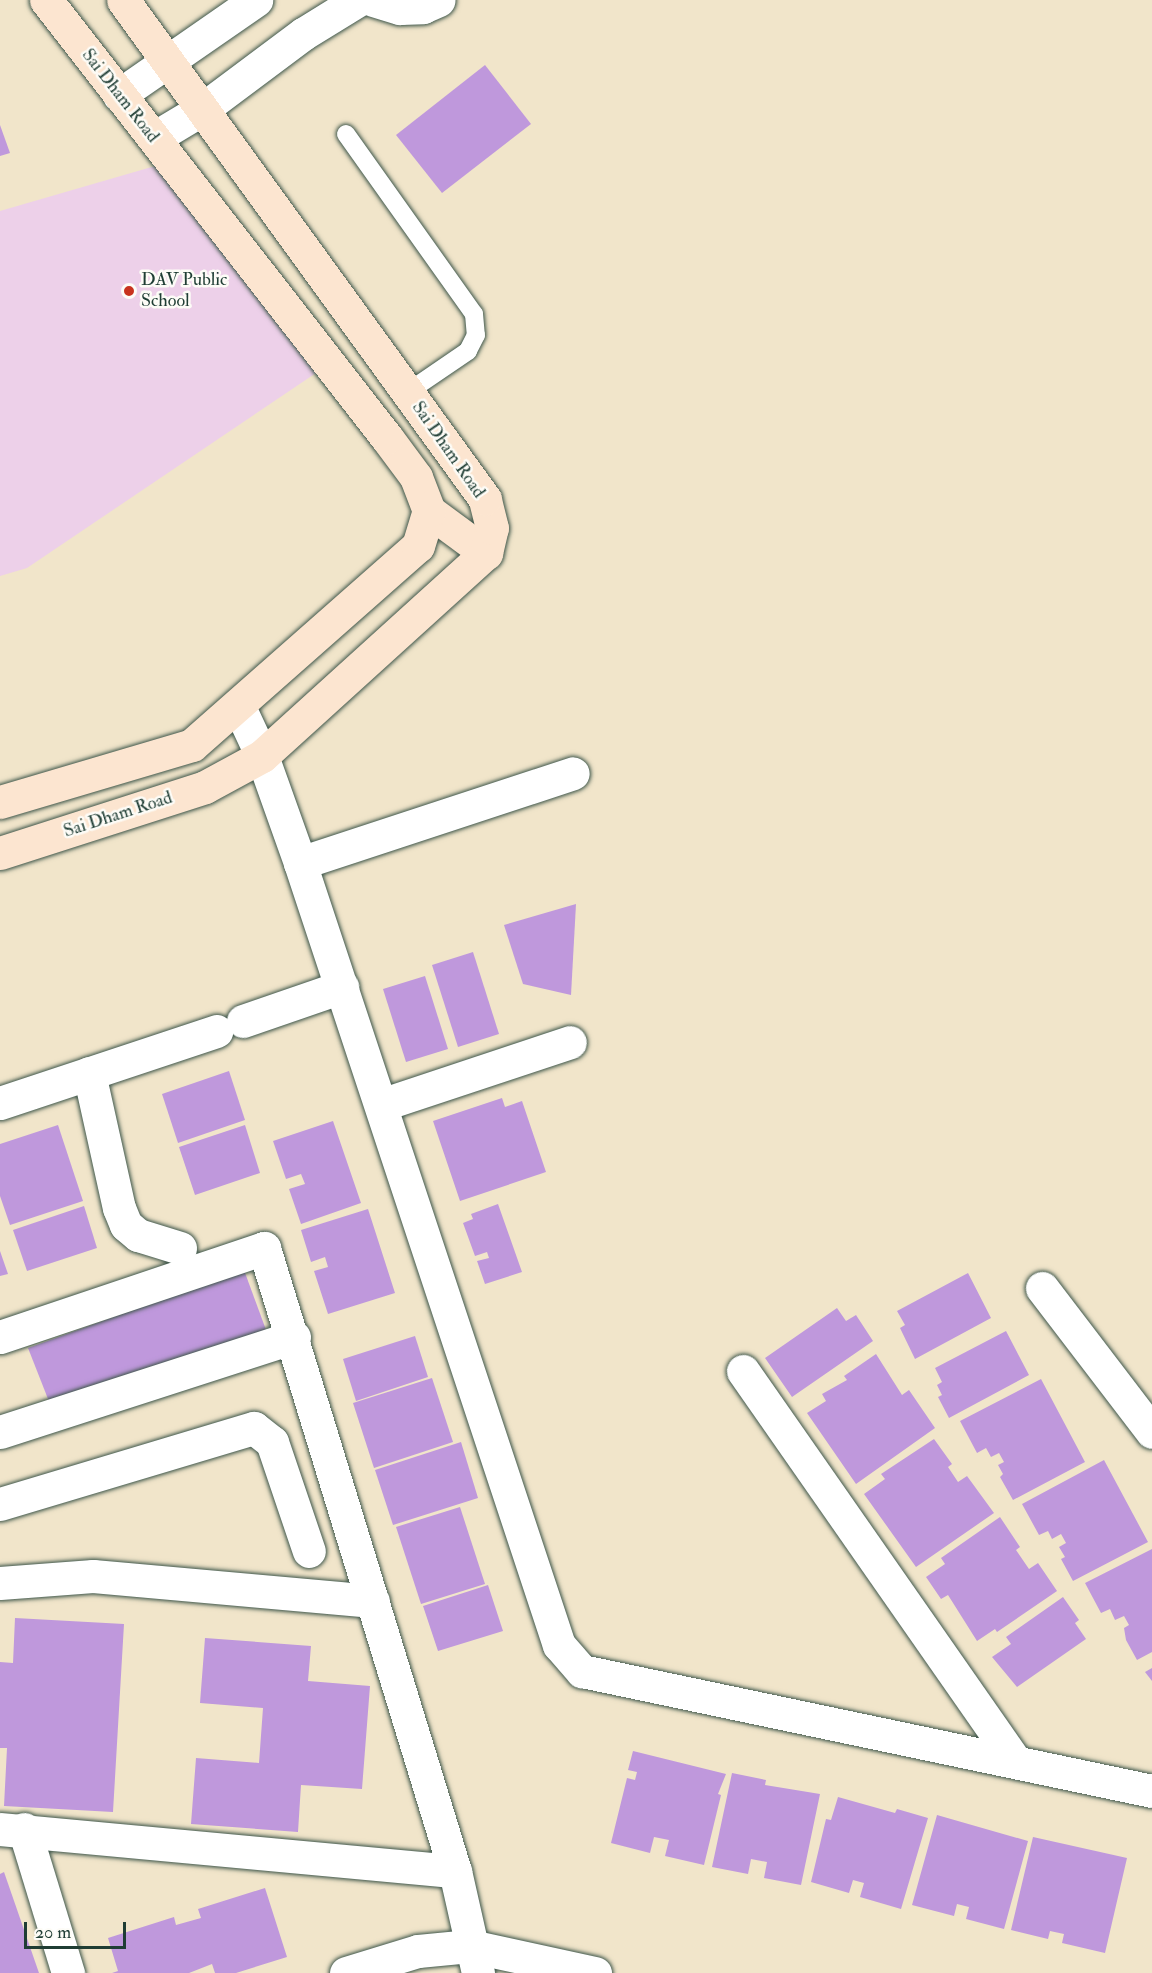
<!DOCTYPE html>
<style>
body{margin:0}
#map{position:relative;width:1152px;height:1973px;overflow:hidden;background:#f1e5ca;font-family:"IM FELL Double Pica",serif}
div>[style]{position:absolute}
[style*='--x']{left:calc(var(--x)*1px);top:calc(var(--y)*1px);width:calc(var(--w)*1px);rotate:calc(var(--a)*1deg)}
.built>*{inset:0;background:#edd0e9}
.building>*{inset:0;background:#bf98dc}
.roads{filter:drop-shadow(0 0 2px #3e564a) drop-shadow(0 0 2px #3e564a)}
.lane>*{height:18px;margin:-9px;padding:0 9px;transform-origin:9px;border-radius:9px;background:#fff}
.street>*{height:33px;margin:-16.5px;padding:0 16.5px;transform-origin:16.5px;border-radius:16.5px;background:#fff}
.secondary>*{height:33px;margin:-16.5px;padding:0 16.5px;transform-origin:16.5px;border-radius:16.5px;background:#fce5d0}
.dots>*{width:16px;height:16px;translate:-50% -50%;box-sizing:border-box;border:3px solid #fdfcf7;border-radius:50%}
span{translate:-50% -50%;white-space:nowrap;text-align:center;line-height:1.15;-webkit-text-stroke:5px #fdfcf7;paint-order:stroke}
.street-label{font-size:18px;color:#1f3d34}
.poi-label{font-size:18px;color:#1f3d34}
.left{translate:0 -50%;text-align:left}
.scale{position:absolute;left:24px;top:1922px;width:102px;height:27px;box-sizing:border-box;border:3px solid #1f3d34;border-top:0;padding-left:8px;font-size:18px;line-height:21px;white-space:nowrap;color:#1f3d34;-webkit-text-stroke:4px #fdfcf7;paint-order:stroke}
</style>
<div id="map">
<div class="built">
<div style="clip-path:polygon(162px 164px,319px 371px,27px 568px,0 576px,0 211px)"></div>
</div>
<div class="building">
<div style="clip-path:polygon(485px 65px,531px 124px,442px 193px,396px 135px)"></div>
<div style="clip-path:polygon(0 125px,10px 153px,0 156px)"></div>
<div style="clip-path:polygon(576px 904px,571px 995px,523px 984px,504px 925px)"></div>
<div style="clip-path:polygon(473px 952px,499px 1034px,458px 1047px,432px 965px)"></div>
<div style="clip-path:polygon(425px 976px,448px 1049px,406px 1062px,383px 989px)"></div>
<div style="clip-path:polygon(229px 1071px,245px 1120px,178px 1143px,162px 1094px)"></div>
<div style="clip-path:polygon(502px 1098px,505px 1107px,522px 1101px,546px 1172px,460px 1201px,433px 1121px)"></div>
<div style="clip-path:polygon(333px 1121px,361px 1203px,301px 1224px,289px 1189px,305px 1184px,301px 1174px,286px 1179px,273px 1141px)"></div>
<div style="clip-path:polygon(58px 1125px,83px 1201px,10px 1225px,0 1196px,0 1144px)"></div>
<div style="clip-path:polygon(245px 1125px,260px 1173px,195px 1195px,179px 1147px)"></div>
<div style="clip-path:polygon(498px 1204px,522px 1272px,485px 1284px,477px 1261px,489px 1258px,487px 1252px,475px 1256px,463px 1223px,473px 1219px,471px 1214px)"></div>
<div style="clip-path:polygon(84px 1206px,97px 1248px,27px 1271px,13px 1230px)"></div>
<div style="clip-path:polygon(368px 1209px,395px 1293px,328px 1314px,314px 1271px,328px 1267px,325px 1257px,311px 1262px,301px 1230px)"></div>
<div style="clip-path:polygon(0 1251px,8px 1274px,0 1276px)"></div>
<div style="clip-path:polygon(244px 1270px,269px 1338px,50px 1404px,28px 1348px)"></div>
<div style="clip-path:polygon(968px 1273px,991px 1318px,915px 1359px,900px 1328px,905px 1325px,897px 1311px)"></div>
<div style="clip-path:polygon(837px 1308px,846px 1321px,856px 1315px,873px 1341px,792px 1397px,765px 1358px)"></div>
<div style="clip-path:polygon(1006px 1331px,1029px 1375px,949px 1418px,938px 1397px,942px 1395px,937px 1385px,942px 1382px,935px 1368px)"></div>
<div style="clip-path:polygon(415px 1336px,428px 1377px,356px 1401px,343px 1359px)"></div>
<div style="clip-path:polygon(876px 1354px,902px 1395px,909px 1390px,935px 1428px,856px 1484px,807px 1413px,826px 1401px,822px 1394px,847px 1380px,844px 1376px)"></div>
<div style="clip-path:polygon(432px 1378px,453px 1442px,374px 1468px,353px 1403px)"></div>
<div style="clip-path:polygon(1041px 1379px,1085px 1462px,1013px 1500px,1000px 1477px,1003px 1474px,998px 1465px,1004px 1462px,999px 1453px,991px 1457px,986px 1448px,977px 1453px,960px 1421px)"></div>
<div style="clip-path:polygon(934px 1439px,952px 1464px,948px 1467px,958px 1482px,967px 1476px,994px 1513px,916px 1567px,864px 1494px,885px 1479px,881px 1474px)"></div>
<div style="clip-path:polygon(461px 1442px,478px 1498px,393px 1525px,375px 1470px)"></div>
<div style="clip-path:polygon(1104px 1460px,1148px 1542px,1073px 1581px,1061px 1559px,1065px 1557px,1059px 1547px,1066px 1543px,1061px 1534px,1052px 1539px,1048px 1531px,1039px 1535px,1022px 1504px)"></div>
<div style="clip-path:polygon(460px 1507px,485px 1584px,421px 1604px,396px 1527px)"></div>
<div style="clip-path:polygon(1000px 1517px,1020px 1547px,1016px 1550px,1029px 1569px,1038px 1563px,1057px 1591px,997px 1632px,995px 1629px,977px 1641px,948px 1595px,941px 1599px,926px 1577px,945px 1564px,941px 1558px)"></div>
<div style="clip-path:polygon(1152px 1549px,1152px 1652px,1137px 1660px,1126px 1640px,1124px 1628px,1129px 1625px,1124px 1616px,1115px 1620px,1110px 1609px,1101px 1613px,1085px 1583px)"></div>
<div style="clip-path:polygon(488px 1585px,503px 1631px,438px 1651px,423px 1606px)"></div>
<div style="clip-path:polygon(1063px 1597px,1079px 1620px,1075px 1623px,1086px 1639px,1017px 1687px,992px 1657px,1011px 1644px,1006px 1637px)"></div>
<div style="clip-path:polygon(15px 1618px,124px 1624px,113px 1812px,4px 1806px,7px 1748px,0 1748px,0 1662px,13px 1663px)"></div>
<div style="clip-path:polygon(205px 1638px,311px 1646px,308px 1681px,370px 1686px,362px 1789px,301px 1785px,298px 1832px,191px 1824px,196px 1758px,259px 1763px,263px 1708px,200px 1703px)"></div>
<div style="clip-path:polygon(1152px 1668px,1152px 1681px,1145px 1672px)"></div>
<div style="clip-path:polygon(633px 1751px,726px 1774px,718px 1794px,721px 1795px,704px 1865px,665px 1856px,669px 1840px,654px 1837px,650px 1853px,611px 1843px,627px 1778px,635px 1780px,637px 1772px,628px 1770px)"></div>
<div style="clip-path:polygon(732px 1773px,766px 1780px,765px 1785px,820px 1794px,801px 1885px,764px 1878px,767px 1862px,751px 1859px,748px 1874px,712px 1867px)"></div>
<div style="clip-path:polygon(838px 1797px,895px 1813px,897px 1809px,928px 1818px,901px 1909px,860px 1897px,864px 1883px,853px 1880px,849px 1893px,811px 1882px,826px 1819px,831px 1820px)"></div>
<div style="clip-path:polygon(937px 1815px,1028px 1841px,1004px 1929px,966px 1919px,969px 1907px,957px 1904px,954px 1916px,912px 1905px)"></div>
<div style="clip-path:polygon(1033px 1837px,1127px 1858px,1105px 1953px,1062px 1943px,1064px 1934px,1050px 1931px,1048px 1939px,1011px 1930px)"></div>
<div style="clip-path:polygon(4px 1872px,39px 1973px,0 1973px,0 1874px)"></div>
<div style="clip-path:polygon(265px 1888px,287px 1957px,236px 1973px,215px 1973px,212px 1964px,189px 1973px,112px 1973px,118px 1971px,108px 1938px,174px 1917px,176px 1925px,201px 1918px,198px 1909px)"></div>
</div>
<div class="roads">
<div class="lane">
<div style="--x:346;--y:134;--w:221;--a:54.6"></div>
<div style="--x:474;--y:314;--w:21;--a:85"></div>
<div style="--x:476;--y:335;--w:18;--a:117"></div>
<div style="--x:468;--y:351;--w:73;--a:145.7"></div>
</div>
<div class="street">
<div style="--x:373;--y:0;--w:28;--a:17"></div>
<div style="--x:400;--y:8;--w:23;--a:-2"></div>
<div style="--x:423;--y:7;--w:17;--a:-24"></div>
<div style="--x:119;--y:95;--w:167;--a:-34.7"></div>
<div style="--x:154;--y:138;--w:58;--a:-31"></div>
<div style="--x:204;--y:108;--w:124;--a:-36.8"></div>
<div style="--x:303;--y:34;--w:65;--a:-31.7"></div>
<div style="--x:239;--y:707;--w:54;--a:64.9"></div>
<div style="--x:262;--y:756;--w:114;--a:70.4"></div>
<div style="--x:300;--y:863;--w:824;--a:71.68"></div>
<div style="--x:559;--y:1645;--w:35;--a:49"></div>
<div style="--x:582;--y:1671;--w:582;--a:11.89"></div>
<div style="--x:300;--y:863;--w:287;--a:-18.2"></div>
<div style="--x:243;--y:1021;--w:105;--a:-19"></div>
<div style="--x:89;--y:1073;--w:138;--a:77.5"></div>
<div style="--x:119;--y:1208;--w:18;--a:68"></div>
<div style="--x:126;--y:1225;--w:16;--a:40"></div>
<div style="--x:138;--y:1235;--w:44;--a:17.2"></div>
<div style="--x:0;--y:1103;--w:228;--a:-18.4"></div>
<div style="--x:381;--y:1105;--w:199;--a:-18.4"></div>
<div style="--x:1042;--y:1288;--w:181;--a:52.6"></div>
<div style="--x:0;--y:1337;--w:279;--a:-18.6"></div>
<div style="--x:264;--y:1248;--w:652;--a:72.96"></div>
<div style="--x:455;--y:1871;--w:105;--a:77.3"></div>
<div style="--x:743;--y:1371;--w:475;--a:55.1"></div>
<div style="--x:0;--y:1432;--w:309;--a:-17.9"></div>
<div style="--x:0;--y:1504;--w:265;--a:-16.7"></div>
<div style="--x:254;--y:1428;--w:23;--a:38"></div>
<div style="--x:272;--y:1442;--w:115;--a:71.3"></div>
<div style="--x:0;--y:1583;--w:93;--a:-4.3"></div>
<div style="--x:93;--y:1576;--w:281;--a:5.1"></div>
<div style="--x:0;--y:1829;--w:457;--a:5.3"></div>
<div style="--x:24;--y:1829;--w:151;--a:73"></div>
<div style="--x:346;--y:1973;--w:75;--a:-17"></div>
<div style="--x:418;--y:1951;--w:52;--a:-5.5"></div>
<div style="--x:470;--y:1946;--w:128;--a:12.2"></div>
</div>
<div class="secondary">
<div style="--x:429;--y:511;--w:71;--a:36.4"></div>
<div style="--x:0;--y:802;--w:200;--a:-16.5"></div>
<div style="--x:192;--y:745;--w:301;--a:-41.4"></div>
<div style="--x:418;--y:546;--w:37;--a:-73"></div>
<div style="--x:429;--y:511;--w:36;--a:-111"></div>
<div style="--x:416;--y:477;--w:49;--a:-126.6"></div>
<div style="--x:387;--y:438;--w:555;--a:-127.9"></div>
<div style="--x:0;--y:853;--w:215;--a:-17.8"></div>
<div style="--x:205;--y:787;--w:65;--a:-28.5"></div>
<div style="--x:262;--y:756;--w:302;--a:-42.2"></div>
<div style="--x:486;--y:553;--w:26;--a:-77"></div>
<div style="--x:492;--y:528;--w:30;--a:-104"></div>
<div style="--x:485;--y:499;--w:616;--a:-125.96"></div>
</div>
</div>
<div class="dots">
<div style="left:129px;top:291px;background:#c8321e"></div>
</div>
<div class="street-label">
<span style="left:120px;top:96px;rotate:52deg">Sai Dham Road</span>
<span style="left:448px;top:450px;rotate:55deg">Sai Dham Road</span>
<span style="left:118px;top:815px;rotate:-18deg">Sai Dham Road</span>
</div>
<div class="poi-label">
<span class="left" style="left:141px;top:291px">DAV Public<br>School</span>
</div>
<div class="scale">20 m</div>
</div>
